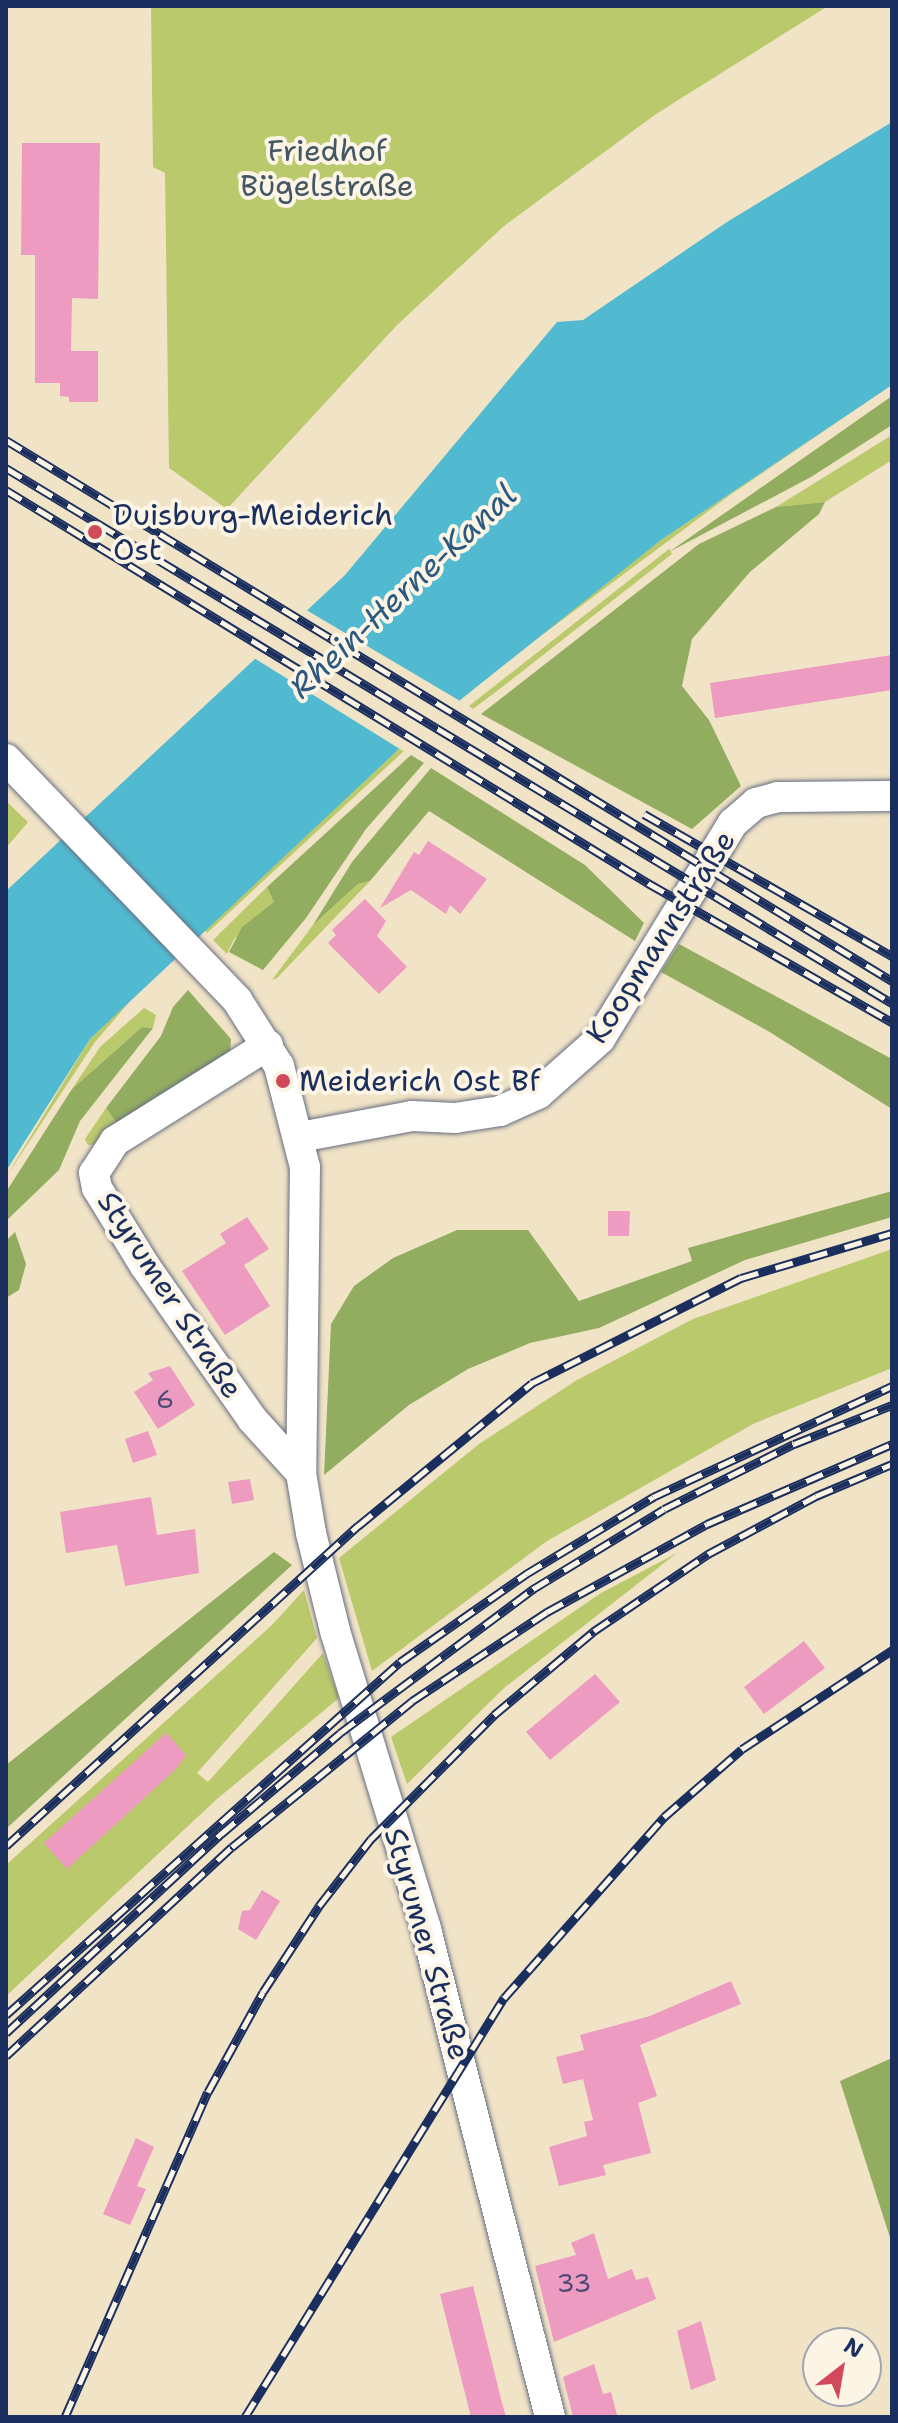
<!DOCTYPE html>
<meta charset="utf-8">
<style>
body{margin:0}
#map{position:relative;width:898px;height:2423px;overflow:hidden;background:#f1e3c6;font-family:"Shantell Sans",sans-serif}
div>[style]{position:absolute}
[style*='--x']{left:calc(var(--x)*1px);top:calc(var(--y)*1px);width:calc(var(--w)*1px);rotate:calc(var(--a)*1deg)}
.green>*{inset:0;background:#bac96c}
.forest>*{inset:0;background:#93ad60}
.water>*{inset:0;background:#52bad0}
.pier>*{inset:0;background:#f1e3c6}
.building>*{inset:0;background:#ed9bc1}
.roads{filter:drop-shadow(0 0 2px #666e82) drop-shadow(0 0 2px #666e82)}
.minor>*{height:30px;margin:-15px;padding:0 15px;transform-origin:15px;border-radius:15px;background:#fff}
.rail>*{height:9px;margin-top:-4.5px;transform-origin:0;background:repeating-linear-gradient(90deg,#fcf5e5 0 18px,#1b2f5e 0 36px);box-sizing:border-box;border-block:2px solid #1b2f5e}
.dots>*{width:22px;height:22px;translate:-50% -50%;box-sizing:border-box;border:4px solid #fcf5e5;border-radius:50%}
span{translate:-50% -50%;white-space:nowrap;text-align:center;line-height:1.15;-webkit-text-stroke:8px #fcf5e5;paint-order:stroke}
.number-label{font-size:26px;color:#504a77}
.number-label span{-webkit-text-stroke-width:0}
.park-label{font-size:30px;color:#435662}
.poi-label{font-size:30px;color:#1b2f5e}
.left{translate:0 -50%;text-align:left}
.street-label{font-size:30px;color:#1b2f5e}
.water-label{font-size:32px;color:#2c5980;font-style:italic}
.frame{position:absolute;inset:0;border:8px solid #1b2f5e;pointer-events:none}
.north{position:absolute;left:802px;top:2327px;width:80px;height:80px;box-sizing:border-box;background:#fcf5e5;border:2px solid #a2a6af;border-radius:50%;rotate:31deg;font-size:22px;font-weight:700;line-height:32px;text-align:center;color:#1b2f5e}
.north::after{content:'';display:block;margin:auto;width:28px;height:36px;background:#d1495b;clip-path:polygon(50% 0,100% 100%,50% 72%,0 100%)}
</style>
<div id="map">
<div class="green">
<div style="clip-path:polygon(151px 6px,828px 6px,656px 114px,504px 226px,397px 325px,227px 509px,169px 468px,165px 173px,153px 167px)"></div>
<div style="clip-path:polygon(892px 385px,730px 495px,456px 699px,661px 540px)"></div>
<div style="clip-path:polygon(892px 435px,892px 460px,825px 502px,776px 507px)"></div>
<div style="clip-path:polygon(669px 549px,672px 554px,497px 691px,473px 709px,469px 706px)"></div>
<div style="clip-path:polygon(400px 748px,404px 751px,207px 933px,204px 930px)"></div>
<div style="clip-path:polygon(6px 801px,28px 822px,6px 848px)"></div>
<div style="clip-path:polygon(370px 881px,277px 978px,272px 980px,313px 925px,358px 884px)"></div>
<div style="clip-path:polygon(267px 887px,275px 902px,234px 939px,227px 954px,213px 940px)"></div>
<div style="clip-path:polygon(132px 999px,95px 1042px,6px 1177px,90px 1039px)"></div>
<div style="clip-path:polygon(144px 1008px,156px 1015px,153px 1028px,142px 1027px,72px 1089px,100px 1047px)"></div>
<div style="clip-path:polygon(106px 1108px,118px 1125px,98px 1144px,88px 1145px,85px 1139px)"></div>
<div style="clip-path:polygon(892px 1249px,892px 1368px,753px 1424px,547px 1541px,372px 1671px,339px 1558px,479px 1444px,577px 1380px,693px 1319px)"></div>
<div style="clip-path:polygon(677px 1553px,504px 1688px,407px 1784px,391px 1737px,601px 1593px)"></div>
<div style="clip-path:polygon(304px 1590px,317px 1638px,197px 1773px,208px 1782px,323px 1653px,339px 1698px,217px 1799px,6px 1996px,6px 1865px,272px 1625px)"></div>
</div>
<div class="forest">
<div style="clip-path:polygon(892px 396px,892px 425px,811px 477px,669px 552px)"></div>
<div style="clip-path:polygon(825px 502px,819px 514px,750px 572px,692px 639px,682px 686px,709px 720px,741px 786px,692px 829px,481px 714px,699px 544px,776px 507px)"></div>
<div style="clip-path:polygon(411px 755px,424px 763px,366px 829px,306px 918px,263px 970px,229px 952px,242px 927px,274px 902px,267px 887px)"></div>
<div style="clip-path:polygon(431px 768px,585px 865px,644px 923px,635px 941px,429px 811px,370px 881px,358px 884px,313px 925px,352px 862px)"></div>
<div style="clip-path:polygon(679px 944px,892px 1059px,892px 1109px,768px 1031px,661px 972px)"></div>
<div style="clip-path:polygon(188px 990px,231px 1039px,230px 1054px,118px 1125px,106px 1108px,161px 1036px,173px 1007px)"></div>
<div style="clip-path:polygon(142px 1027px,153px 1028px,80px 1121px,59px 1170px,6px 1221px,6px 1192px,72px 1089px)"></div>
<div style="clip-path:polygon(892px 1191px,892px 1217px,745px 1260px,599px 1328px,530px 1343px,468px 1369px,409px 1405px,324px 1475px,331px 1324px,354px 1286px,393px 1258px,457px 1230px,528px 1230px,579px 1301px,692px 1261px,688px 1248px)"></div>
<div style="clip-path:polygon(15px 1232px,26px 1264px,19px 1290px,6px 1298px,6px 1241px)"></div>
<div style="clip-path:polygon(274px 1552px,292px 1565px,6px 1829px,6px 1765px)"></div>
<div style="clip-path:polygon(892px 2058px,892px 2244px,840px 2081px)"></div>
</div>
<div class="water">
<div style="clip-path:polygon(892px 122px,892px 385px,661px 540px,400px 748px,90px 1039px,6px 1171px,6px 891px,345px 575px,557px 322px,583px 320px,727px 222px)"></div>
</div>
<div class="pier">
<div style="clip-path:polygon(303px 608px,460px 701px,403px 751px,251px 656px)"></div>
</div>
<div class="building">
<div style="clip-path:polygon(22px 143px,100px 143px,98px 299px,72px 298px,71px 351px,98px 351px,98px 402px,69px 402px,69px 397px,60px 396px,60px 383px,35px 383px,35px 255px,21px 255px)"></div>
<div style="clip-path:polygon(892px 655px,892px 690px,715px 718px,710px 683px)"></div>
<div style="clip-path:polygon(428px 841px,487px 879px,460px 914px,450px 905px,446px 914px,411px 890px,380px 908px,414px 852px,419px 855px)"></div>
<div style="clip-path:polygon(365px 899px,386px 921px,377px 936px,407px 967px,379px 994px,328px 943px,336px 935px,332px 930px)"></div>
<div style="clip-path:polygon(608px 1211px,630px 1211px,629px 1236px,608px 1236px)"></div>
<div style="clip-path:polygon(247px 1217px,269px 1249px,244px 1265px,270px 1306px,225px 1335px,182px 1271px,226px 1243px,220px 1234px)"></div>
<div style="clip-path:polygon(170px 1366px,195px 1405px,158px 1429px,134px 1392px,153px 1380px,148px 1373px)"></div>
<div style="clip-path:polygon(148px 1431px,157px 1455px,133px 1463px,125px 1439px)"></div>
<div style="clip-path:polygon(250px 1479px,254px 1500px,232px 1504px,228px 1482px)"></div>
<div style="clip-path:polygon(151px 1497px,157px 1535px,195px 1529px,199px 1573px,125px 1586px,117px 1545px,66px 1553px,60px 1512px)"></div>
<div style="clip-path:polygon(804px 1641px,825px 1668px,764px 1714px,744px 1687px)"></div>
<div style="clip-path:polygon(595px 1674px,620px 1702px,550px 1760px,526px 1732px)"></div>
<div style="clip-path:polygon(166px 1733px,186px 1755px,177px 1768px,67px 1869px,44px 1843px)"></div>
<div style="clip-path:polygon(262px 1890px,280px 1901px,256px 1940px,238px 1929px,242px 1911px,250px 1910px)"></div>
<div style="clip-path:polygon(731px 1981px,741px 2004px,640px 2045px,657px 2096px,638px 2103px,651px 2153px,603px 2165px,606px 2175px,559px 2186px,549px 2147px,587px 2136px,584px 2122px,593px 2120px,583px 2079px,563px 2084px,556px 2057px,584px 2050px,580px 2035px,650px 2016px)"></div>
<div style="clip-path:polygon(136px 2138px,154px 2147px,137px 2186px,146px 2189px,130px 2225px,103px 2214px)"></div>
<div style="clip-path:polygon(594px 2233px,608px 2279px,632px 2269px,636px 2280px,648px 2277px,656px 2299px,554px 2342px,535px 2266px,576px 2255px,571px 2243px)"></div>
<div style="clip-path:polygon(473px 2286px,502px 2403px,506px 2417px,471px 2417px,440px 2294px)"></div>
<div style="clip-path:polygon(701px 2321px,716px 2380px,691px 2390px,677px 2331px)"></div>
<div style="clip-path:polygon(594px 2364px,603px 2394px,611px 2392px,617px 2415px,573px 2417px,563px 2377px)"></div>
</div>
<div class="roads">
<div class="minor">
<div style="--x:6;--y:759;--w:334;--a:46.2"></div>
<div style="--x:237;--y:1000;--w:78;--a:57.5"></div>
<div style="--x:279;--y:1066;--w:104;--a:75.6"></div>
<div style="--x:305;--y:1167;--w:306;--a:90.7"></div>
<div style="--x:301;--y:1473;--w:61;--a:80.5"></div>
<div style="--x:311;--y:1533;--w:101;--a:76.2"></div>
<div style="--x:335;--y:1631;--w:312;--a:73"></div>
<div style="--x:426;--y:1929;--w:504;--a:75.74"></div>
<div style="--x:268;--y:1045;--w:181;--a:147.9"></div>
<div style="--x:115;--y:1141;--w:38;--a:123"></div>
<div style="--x:94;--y:1173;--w:15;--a:79"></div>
<div style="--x:97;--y:1188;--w:92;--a:58.4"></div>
<div style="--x:145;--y:1266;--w:187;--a:55"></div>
<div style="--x:252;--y:1419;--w:73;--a:47.8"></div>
<div style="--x:300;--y:1137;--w:114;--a:-10.6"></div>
<div style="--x:412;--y:1116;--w:43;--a:2.7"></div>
<div style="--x:455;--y:1118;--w:46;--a:-8.8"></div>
<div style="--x:500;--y:1111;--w:42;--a:-24.1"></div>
<div style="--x:538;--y:1094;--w:83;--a:-41.6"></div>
<div style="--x:600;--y:1039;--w:254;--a:-58.4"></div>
<div style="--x:733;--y:823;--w:30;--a:-41"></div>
<div style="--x:756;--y:803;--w:23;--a:-15"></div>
<div style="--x:778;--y:797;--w:114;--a:-0.5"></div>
</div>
</div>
<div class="rail">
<div style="--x:6;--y:440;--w:1038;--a:31.41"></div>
<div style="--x:6;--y:468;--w:1035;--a:31.13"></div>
<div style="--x:6;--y:490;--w:753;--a:31.47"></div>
<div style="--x:648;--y:883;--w:281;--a:29.7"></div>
<div style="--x:644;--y:814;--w:286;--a:29.8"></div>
<div style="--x:6;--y:1846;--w:476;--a:-42.3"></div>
<div style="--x:358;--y:1526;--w:225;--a:-39.4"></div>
<div style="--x:532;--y:1383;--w:234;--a:-26.7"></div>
<div style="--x:741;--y:1278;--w:158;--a:-16.6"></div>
<div style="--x:6;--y:2015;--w:529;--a:-41.86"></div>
<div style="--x:400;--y:1662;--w:154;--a:-34.9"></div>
<div style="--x:526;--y:1574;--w:149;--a:-31.2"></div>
<div style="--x:653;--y:1497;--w:264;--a:-24.9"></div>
<div style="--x:6;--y:2033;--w:293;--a:-42.8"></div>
<div style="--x:221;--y:1834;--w:156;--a:-40.3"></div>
<div style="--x:340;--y:1733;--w:241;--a:-36.7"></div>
<div style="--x:533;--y:1589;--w:153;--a:-31.4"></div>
<div style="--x:664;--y:1509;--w:145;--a:-26.6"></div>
<div style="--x:794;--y:1444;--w:105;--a:-21.7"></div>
<div style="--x:6;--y:2056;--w:308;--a:-42.8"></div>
<div style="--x:232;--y:1847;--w:232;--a:-39"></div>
<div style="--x:412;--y:1701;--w:162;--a:-33.4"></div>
<div style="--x:547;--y:1612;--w:183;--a:-28.8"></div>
<div style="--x:707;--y:1524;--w:202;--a:-23.4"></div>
<div style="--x:65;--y:2417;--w:355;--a:-66.3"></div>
<div style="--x:208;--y:2092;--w:114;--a:-61.2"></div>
<div style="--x:263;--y:1992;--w:103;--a:-56.9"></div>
<div style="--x:319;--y:1906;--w:85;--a:-52.2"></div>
<div style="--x:371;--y:1839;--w:175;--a:-45.2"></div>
<div style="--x:494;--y:1715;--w:131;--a:-40"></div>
<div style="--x:594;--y:1631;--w:138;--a:-34"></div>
<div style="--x:708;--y:1554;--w:123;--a:-28.2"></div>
<div style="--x:816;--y:1496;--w:82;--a:-22.8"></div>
<div style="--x:245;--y:2417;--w:493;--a:-58.3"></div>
<div style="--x:504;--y:1998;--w:242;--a:-48.5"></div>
<div style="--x:664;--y:1817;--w:103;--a:-41.1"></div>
<div style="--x:742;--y:1749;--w:180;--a:-33.4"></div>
</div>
<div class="dots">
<div style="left:95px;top:532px;background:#d1495b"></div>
<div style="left:283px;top:1081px;background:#d1495b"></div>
</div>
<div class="number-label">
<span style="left:165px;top:1399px">6</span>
<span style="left:574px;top:2283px">33</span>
</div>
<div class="park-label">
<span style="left:327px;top:168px">Friedhof<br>Bügelstraße</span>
</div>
<div class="poi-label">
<span class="left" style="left:113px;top:532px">Duisburg-Meiderich<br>Ost</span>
<span class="left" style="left:299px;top:1081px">Meiderich Ost Bf</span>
</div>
<div class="street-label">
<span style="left:661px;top:937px;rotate:-57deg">Koopmannstraße</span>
<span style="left:170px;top:1295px;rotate:57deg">Styrumer Straße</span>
<span style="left:427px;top:1944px;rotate:74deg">Styrumer Straße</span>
</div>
<div class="water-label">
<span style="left:403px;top:591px;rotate:-43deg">Rhein-Herne-Kanal</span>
</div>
<div class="frame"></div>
<div class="north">N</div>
</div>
